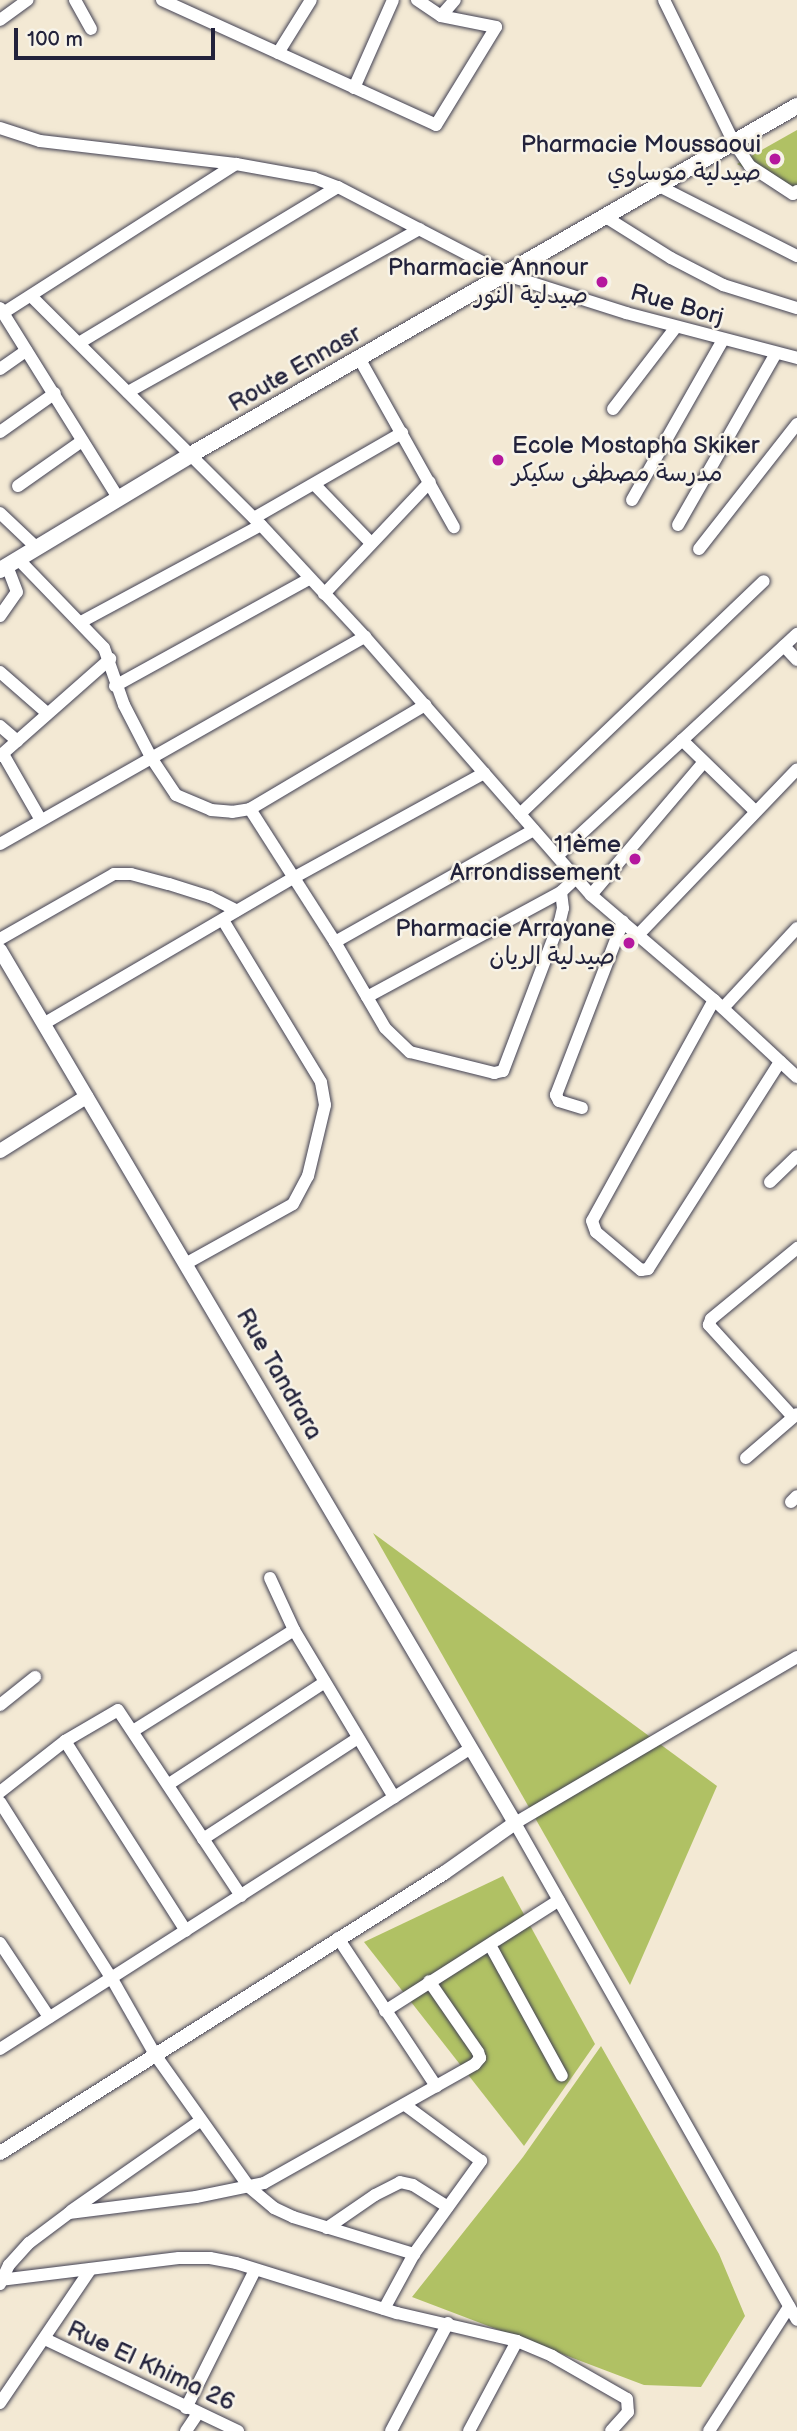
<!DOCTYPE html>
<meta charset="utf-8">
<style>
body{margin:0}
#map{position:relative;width:797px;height:2431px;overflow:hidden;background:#f3e9d4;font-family:"Balsamiq Sans","Playpen Sans Arabic",sans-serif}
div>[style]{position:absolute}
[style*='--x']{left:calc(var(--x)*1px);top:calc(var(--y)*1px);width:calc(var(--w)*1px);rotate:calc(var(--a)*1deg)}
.green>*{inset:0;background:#b0c164}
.roads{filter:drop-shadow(0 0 2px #414052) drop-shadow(0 0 2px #414052)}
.minor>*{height:12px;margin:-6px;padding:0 6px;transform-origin:6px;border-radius:6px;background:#fff}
.tertiary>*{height:14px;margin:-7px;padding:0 7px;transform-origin:7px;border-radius:7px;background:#fff}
.secondary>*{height:16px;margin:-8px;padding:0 8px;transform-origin:8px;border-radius:8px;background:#fff}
.dots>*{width:19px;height:19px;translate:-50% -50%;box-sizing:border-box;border:4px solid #f7f3e8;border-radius:50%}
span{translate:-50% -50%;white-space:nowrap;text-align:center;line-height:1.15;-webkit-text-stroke:5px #f7f3e8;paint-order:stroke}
.poi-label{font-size:24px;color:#22223b}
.right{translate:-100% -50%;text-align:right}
.left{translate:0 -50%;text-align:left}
.street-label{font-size:24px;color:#22223b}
.scale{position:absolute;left:14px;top:28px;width:201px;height:32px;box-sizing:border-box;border:4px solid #22223b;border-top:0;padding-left:9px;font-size:21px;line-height:24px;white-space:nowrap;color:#22223b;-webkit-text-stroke:5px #f7f3e8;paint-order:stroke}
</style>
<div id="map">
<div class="green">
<div style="clip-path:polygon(797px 130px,797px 198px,737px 164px)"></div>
<div style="clip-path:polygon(373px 1533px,717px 1786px,630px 1985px)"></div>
<div style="clip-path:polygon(503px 1876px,595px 2044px,524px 2146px,364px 1942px)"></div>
<div style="clip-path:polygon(601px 2046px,719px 2254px,745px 2316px,701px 2387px,644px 2385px,412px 2297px,523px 2157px)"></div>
</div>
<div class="roads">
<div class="minor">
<div style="--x:75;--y:0;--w:33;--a:61"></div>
<div style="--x:162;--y:0;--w:301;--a:24.5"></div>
<div style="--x:436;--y:125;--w:115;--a:-58.5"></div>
<div style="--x:496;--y:27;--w:56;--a:-168.7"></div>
<div style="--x:441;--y:16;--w:29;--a:-146"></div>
<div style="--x:664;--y:0;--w:157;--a:63.9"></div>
<div style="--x:733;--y:141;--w:30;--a:56"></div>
<div style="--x:750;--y:166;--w:51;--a:33.1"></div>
<div style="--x:793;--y:194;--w:5;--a:-37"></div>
<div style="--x:441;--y:16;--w:21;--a:-49"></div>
<div style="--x:0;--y:20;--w:34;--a:-36"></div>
<div style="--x:278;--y:53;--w:62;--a:-58.1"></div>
<div style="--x:354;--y:88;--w:96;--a:-66.1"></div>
<div style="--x:0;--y:128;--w:42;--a:18"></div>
<div style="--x:40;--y:141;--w:197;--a:6.7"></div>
<div style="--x:657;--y:185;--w:157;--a:26.9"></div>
<div style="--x:604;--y:216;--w:79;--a:32.1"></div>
<div style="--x:671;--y:258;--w:59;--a:27.4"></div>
<div style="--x:723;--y:285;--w:77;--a:17.3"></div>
<div style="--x:31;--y:296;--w:325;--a:44.9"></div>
<div style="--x:261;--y:525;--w:153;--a:47.1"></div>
<div style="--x:365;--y:637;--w:343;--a:48.8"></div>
<div style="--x:591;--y:895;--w:162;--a:40.5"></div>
<div style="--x:714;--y:1000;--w:113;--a:42.9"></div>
<div style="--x:0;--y:308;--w:225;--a:58.1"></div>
<div style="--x:3;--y:313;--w:277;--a:-32.6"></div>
<div style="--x:236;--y:164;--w:79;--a:10.2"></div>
<div style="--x:314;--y:178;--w:26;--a:21"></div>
<div style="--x:338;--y:187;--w:191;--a:27.5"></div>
<div style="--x:507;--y:275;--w:125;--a:17.7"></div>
<div style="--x:626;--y:313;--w:177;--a:14.7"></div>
<div style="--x:79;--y:343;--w:302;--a:-31.1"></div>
<div style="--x:359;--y:358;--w:194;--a:60.7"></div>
<div style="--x:0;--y:369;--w:32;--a:-35"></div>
<div style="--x:128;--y:392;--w:334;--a:-29.2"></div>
<div style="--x:613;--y:409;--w:103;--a:-52.5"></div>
<div style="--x:0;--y:432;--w:67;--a:-35.3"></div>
<div style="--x:314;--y:484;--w:82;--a:46"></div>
<div style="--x:18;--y:486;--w:78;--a:-35.1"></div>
<div style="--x:632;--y:500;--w:184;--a:-60.4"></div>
<div style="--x:0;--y:513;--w:51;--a:43.4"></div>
<div style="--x:254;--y:518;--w:171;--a:-29.9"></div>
<div style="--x:678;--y:525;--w:198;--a:-60.3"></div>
<div style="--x:699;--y:549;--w:159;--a:-51.9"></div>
<div style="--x:19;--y:560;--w:122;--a:46"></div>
<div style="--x:104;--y:648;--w:60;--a:70.7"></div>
<div style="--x:124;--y:705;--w:61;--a:62.6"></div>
<div style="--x:152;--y:759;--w:43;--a:56.3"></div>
<div style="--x:176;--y:795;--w:38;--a:23"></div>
<div style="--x:211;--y:810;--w:21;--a:5"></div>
<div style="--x:232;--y:812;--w:18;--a:-9"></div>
<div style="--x:250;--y:809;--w:158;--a:57.4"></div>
<div style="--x:335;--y:942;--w:99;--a:59.8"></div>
<div style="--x:385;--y:1028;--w:35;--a:44"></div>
<div style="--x:410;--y:1052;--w:87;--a:14"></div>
<div style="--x:494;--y:1073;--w:9;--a:-13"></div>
<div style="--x:503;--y:1071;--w:160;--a:-69.2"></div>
<div style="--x:560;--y:921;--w:13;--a:-77"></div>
<div style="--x:563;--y:908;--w:16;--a:-97"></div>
<div style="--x:324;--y:594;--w:154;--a:-46.6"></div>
<div style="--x:0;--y:616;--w:29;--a:-55"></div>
<div style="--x:17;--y:592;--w:28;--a:-111"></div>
<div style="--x:81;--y:622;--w:204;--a:-28.3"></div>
<div style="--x:784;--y:646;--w:19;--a:47"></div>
<div style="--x:0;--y:672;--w:62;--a:41.1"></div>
<div style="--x:115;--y:686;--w:222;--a:-28.9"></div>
<div style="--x:0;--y:726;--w:23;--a:41"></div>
<div style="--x:682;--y:740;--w:102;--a:44.2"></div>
<div style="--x:3;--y:754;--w:76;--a:60.1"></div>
<div style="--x:0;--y:756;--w:147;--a:-41.4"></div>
<div style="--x:250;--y:809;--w:204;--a:-30.7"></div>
<div style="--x:520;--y:814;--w:337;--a:-43.7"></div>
<div style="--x:0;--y:844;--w:420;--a:-29.6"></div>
<div style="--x:557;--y:856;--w:327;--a:-42.8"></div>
<div style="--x:591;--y:895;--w:173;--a:-49.7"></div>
<div style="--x:639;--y:934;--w:228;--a:-46.2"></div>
<div style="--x:0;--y:939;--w:131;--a:-29.7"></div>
<div style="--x:114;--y:874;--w:17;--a:0"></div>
<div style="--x:131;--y:874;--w:39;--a:15"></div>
<div style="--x:169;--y:884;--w:43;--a:17.6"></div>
<div style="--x:210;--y:897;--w:30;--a:27"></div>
<div style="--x:335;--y:942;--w:228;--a:-29.4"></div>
<div style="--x:367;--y:997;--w:221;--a:-28.4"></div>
<div style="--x:561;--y:892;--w:21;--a:-43"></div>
<div style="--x:714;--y:1000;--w:252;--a:118.9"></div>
<div style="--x:592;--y:1221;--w:12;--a:70"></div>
<div style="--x:596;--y:1232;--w:59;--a:40.2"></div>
<div style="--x:641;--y:1270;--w:7;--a:-8"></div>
<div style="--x:648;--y:1269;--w:246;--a:-57.5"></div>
<div style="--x:723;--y:1008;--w:109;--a:-47.2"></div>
<div style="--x:45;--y:1023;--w:290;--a:-30.3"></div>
<div style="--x:295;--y:877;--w:216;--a:-28.8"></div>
<div style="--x:582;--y:1108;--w:24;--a:-163"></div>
<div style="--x:559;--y:1101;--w:7;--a:-117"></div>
<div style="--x:556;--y:1095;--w:186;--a:-68.9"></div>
<div style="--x:770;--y:1182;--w:37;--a:-44"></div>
<div style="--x:187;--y:1263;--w:121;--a:-29.1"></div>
<div style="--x:293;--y:1204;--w:32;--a:-62"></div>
<div style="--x:308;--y:1176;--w:73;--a:-76.5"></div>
<div style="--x:325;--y:1105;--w:23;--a:-100"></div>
<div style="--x:321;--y:1082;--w:189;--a:-121.2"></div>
<div style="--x:793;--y:1417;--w:125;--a:-132.4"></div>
<div style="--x:709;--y:1325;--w:6;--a:-72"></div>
<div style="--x:711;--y:1319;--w:112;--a:-39.5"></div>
<div style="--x:746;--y:1458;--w:67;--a:-40.8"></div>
<div style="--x:791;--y:1502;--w:8;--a:-45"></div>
<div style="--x:270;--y:1578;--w:57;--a:65.2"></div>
<div style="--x:294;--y:1630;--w:195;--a:59.1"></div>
<div style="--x:797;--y:1657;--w:327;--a:149.5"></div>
<div style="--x:515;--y:1823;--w:571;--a:60.43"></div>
<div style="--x:0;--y:1705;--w:45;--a:-38.7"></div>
<div style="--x:133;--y:1731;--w:190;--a:-32.1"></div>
<div style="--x:65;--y:1741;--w:225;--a:57.5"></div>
<div style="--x:169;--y:1784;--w:186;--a:-33.2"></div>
<div style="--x:0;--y:1792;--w:83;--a:-38.1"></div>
<div style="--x:65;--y:1741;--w:61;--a:-30.3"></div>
<div style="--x:118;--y:1710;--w:223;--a:56.5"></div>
<div style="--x:0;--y:1802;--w:209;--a:57.7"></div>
<div style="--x:112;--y:1979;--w:89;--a:60.3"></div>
<div style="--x:156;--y:2056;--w:161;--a:54.6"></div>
<div style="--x:249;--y:2187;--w:33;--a:40"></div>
<div style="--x:274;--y:2208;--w:21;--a:25"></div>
<div style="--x:293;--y:2217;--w:127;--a:17"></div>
<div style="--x:203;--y:1839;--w:185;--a:-33.1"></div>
<div style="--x:338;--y:1938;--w:178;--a:56.5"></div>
<div style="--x:0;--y:1943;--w:89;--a:56.5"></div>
<div style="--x:490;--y:1945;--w:149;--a:61.2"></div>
<div style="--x:385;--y:2011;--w:206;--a:-32.5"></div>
<div style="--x:0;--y:2049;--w:559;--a:-32.58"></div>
<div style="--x:71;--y:2211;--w:157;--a:-34.9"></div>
<div style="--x:327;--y:2228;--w:58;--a:-34.5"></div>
<div style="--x:375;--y:2195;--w:28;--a:-27"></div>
<div style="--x:400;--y:2182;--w:13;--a:13"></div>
<div style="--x:413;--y:2185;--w:41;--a:32.2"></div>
<div style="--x:0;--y:2280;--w:180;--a:-7"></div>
<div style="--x:179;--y:2258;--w:31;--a:0"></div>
<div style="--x:210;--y:2258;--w:26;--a:11"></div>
<div style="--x:236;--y:2263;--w:169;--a:17.3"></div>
<div style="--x:397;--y:2313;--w:123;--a:13.1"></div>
<div style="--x:517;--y:2341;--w:38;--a:23"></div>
<div style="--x:552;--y:2356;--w:86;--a:29.8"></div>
<div style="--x:627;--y:2399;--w:13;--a:86"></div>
<div style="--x:628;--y:2412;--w:25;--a:132"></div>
<div style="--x:0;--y:2284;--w:21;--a:-65"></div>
<div style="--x:9;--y:2265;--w:30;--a:-48"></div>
<div style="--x:29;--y:2243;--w:50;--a:-36.9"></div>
<div style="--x:69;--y:2213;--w:128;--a:-7.2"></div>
<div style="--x:196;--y:2197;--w:69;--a:-11.6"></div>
<div style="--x:264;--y:2183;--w:242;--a:-29.4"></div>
<div style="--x:475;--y:2064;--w:8;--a:-50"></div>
<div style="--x:480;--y:2058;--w:6;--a:-108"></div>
<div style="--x:478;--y:2052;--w:86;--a:-124.6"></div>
<div style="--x:384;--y:2309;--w:63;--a:-61.4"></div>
<div style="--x:414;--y:2254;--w:115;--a:-54.2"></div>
<div style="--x:481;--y:2161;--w:94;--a:-143.6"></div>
<div style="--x:45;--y:2339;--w:214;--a:25.5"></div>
<div style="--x:0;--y:2403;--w:161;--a:-55.9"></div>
<div style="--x:186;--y:2408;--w:154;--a:-63.4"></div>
<div style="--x:186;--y:2431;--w:22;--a:-56"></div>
<div style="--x:391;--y:2431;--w:122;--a:-62.2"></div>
<div style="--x:469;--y:2431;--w:102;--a:-61.9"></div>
<div style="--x:709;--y:2431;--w:148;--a:-57.2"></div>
</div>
<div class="tertiary">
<div style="--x:0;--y:950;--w:1014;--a:59.46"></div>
<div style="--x:515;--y:1823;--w:87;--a:144.8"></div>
<div style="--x:444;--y:1873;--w:525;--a:147.76"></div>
<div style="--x:0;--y:1151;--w:102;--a:-32.1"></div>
</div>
<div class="secondary">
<div style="--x:0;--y:570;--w:224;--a:-31.1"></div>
<div style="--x:192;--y:454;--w:698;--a:-29.91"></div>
</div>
</div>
<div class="dots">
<div style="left:775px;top:159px;background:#b5179e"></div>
<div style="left:602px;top:282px;background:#b5179e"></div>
<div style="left:498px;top:460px;background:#b5179e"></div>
<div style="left:635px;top:859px;background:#b5179e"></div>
<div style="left:629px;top:943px;background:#b5179e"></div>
</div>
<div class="poi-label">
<span class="right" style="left:761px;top:159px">Pharmacie Moussaoui<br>صيدلية موساوي</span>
<span class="right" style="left:588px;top:282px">Pharmacie Annour<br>صيدلية النور</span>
<span class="left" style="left:512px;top:460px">Ecole Mostapha Skiker<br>مدرسة مصطفى سكيكر</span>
<span class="right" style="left:621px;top:859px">11ème<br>Arrondissement</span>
<span class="right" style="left:615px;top:943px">Pharmacie Arrayane<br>صيدلية الريان</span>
</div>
<div class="street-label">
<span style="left:677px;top:305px;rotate:16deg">Rue Borj</span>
<span style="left:295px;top:369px;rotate:-30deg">Route Ennasr</span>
<span style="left:279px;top:1374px;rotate:60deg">Rue Tandrara</span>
<span style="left:151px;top:2366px;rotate:25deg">Rue El Khima 26</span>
</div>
<div class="scale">100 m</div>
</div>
